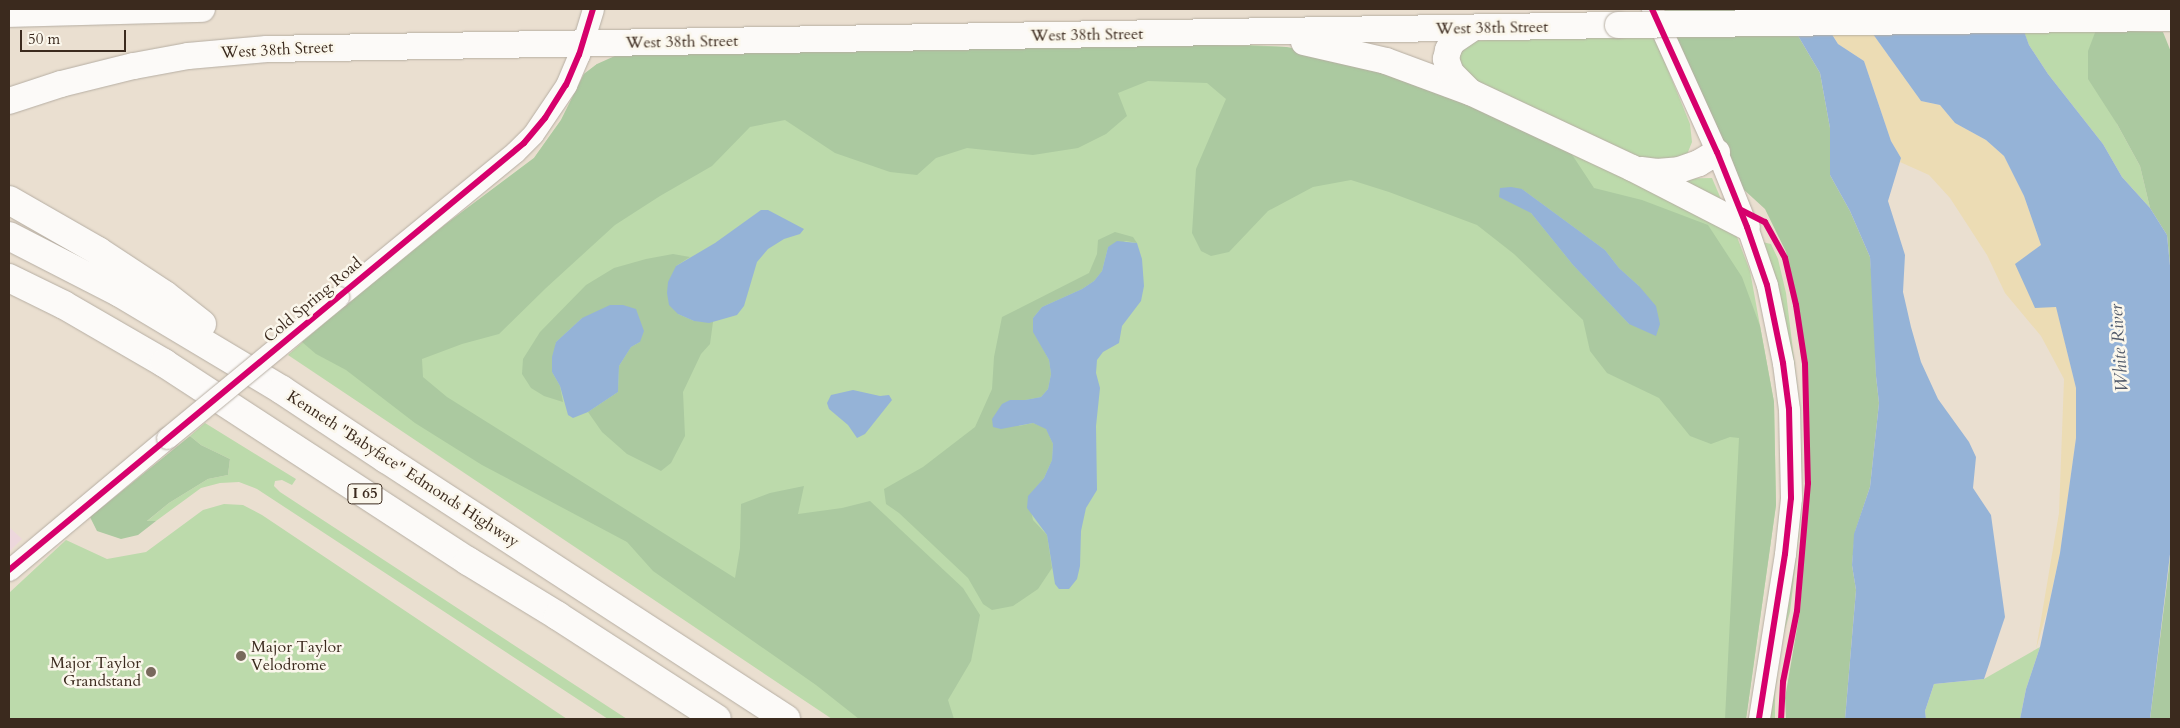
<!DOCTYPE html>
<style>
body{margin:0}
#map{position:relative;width:2180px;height:728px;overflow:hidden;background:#eadfd0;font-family:Cardo,serif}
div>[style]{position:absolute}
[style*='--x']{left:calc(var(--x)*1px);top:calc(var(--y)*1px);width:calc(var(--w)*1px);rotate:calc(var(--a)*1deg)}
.built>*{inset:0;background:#edd7dc}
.green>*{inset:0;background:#bcdaab}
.forest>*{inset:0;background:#abc9a0}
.sand>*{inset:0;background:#ecdcb4}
.water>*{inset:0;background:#95b3d7}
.roads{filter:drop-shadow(0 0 1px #b6aea3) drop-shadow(0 0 1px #b6aea3)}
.minor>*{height:21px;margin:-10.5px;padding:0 10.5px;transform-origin:10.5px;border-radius:10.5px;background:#fcfaf8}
.major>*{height:26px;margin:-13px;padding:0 13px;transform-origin:13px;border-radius:13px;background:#fcfaf8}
.highway>*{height:28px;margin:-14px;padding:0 14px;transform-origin:14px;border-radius:14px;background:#fcfaf8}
.bridges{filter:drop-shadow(0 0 1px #b6aea3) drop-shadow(0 0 1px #b6aea3)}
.minor-bridge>*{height:21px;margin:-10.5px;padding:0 10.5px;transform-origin:10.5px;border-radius:10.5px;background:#fcfaf8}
.major-bridge>*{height:26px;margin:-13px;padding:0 13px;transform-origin:13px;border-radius:13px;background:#fcfaf8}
.cycleway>*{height:6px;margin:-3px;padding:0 3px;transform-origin:3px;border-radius:3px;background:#d6006c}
.dots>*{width:14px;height:14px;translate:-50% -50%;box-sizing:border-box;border:2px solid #fbf7ec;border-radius:50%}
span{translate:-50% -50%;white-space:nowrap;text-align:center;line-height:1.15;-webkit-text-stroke:5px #fbf7ec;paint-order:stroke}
.shield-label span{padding:1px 4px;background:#fbf7ec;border:1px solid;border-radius:4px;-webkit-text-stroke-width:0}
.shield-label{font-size:15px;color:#3b2a1e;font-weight:700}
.street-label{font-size:16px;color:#3b2a1e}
.poi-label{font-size:16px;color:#3b2a1e}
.left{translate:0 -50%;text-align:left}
.right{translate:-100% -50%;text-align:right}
.water-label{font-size:18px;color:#505969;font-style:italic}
.frame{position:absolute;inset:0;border:10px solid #3b2a1e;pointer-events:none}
.scale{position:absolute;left:20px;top:30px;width:106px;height:22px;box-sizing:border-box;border:2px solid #3b2a1e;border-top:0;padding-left:6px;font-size:15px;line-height:18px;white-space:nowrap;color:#3b2a1e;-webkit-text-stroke:4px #fbf7ec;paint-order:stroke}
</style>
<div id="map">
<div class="built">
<div style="clip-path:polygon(9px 527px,22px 539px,9px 552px)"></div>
</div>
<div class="green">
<div style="clip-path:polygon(2096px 30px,2117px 124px,2140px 166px,2150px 208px,2122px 177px,2103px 144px,2048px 74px,2029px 45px,2024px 32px)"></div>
<div style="clip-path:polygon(1524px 38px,1655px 38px,1690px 124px,1692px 142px,1686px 157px,1644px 161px,1464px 78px,1457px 70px,1460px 48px,1470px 41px)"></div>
<div style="clip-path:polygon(1250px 45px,1286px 47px,1420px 77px,1734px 229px,1750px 271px,1774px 402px,1776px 505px,1746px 719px,832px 719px,288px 355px,345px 305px,446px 224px,534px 158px,561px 120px,584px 74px,597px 64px)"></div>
<div style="clip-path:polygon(1712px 178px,1724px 206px,1669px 179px)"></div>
<div style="clip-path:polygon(1762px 242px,1771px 244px,1778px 259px,1786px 293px,1799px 400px,1802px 464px,1801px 515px,1790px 612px,1781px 643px,1775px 694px,1775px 719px,1768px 719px,1793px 542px)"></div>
<div style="clip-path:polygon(205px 423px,296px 479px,292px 485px,282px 480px,275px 481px,274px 486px,280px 492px,627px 719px,608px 719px,257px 489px,239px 482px,220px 483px,201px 488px,156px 521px,146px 522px,169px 503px,208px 479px,228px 475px,230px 459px,201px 445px,190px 436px)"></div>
<div style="clip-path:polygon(224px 504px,243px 505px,262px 515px,567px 719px,9px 719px,9px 593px,66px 540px,107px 559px,146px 552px,203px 510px)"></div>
<div style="clip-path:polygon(2040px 647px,2026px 689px,2020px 719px,1926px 719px,1925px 711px,1934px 684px,1984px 679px)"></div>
</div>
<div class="forest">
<div style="clip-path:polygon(1664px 9px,1766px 9px,1768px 13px,1666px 15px)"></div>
<div style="clip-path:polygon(2096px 30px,2163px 32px,2171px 52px,2171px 276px,2167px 235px,2150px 208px,2140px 166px,2117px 124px,2088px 79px,2088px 51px)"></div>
<div style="clip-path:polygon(1797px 34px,1820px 73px,1830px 128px,1830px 175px,1850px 211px,1870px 257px,1874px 307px,1876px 376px,1879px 403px,1870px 487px,1855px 532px,1852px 565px,1856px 590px,1845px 719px,1786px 719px,1785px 698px,1800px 611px,1810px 471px,1806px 356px,1786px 252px,1765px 209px,1742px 188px,1715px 122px,1673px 36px)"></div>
<div style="clip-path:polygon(evenodd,1137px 43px,1286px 47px,1366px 60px,1567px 147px,1594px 188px,1642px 200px,1708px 225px,1742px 277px,1760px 326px,1774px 402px,1776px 505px,1746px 719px,1725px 719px,1739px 438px,1730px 437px,1711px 444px,1690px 436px,1659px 398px,1607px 373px,1590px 351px,1583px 320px,1514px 254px,1477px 225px,1389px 192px,1351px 180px,1313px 187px,1268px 211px,1229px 252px,1211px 256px,1201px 251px,1192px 233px,1196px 169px,1226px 99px,1207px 83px,1148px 81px,1118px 93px,1127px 116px,1106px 134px,1078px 148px,1033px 155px,967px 148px,936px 158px,917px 175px,890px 172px,835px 153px,785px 120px,750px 127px,712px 166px,660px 196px,615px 225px,546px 288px,499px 334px,462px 344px,422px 359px,423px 377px,447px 397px,735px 578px,740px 548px,741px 504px,770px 493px,804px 486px,798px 514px,842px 508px,870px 501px,963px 588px,980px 615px,971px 661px,948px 700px,954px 719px,859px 719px,816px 685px,653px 571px,627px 542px,482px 465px,415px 423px,346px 370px,316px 354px,302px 342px,446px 224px,534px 158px,561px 120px,584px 74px,597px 64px,617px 55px,1137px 43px,1522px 189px,1605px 250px,1619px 268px,1639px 286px,1629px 324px,1573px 265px,1531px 213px,1522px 189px)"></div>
<div style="clip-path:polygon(1115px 232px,1133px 237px,1137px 243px,1126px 241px,1108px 247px,1102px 271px,1094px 281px,1082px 289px,1042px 307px,1033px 318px,1034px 332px,1049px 360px,1051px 374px,1048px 389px,1041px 397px,1025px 400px,1010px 400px,1019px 426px,1033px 423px,1046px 428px,1053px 444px,1052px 460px,1044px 478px,1028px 497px,1033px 520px,1047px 535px,1052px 568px,1038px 589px,1013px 606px,992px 610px,983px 604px,968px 578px,899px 513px,886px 504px,884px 489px,923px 467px,975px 427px,992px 389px,994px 357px,1002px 317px,1089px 273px,1097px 254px,1098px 240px)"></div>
<div style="clip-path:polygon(673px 254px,690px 257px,676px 266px,678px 314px,694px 321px,713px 322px,710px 344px,701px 354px,683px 392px,685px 436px,671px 463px,661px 471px,627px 454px,602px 432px,588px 412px,618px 392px,619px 366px,631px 347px,640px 342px,582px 318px,556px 342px,552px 372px,560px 386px,563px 402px,544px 396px,531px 388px,522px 374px,523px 359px,540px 332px,586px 285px,614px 268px,646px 259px)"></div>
<div style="clip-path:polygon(190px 436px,201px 445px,230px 459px,228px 475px,208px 479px,169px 503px,147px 521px,156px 521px,138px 535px,121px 539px,97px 531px,90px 517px)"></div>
<div style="clip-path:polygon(2171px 546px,2171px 719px,2150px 719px,2169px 567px)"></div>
</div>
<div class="sand">
<div style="clip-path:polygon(1873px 34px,1921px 101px,1940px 105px,1955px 123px,1986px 140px,2004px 156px,2024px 196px,2041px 245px,2016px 264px,2025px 284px,2056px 306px,2076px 388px,2076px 438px,2060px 553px,2048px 608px,2036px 649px,2059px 513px,2064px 379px,2041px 336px,2005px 293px,1987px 255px,1950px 198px,1929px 175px,1900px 162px,1901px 158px,1891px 141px,1864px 61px,1838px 44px,1833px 35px)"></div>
</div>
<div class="water">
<div style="clip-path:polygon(1775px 9px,1816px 9px,1838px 44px,1864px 61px,1891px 141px,1901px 158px,1888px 201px,1905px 255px,1903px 292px,1911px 327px,1921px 362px,1938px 399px,1969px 442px,1976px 457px,1973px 488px,1991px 515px,2005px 617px,1984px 679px,1934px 684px,1925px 711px,1926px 719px,1845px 719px,1856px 590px,1852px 565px,1854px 534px,1870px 487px,1879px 403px,1876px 376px,1870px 257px,1850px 211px,1830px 175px,1830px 128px,1820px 73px,1797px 34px)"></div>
<div style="clip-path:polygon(1855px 9px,2016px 9px,2029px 45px,2048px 74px,2103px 144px,2122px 177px,2150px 208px,2167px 235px,2171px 276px,2171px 546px,2150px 719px,2020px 719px,2026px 689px,2040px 647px,2060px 553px,2076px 438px,2076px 388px,2056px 307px,2035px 308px,2015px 264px,2041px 245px,2024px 196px,2004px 156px,1986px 140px,1955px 123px,1940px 105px,1921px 101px)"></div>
<div style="clip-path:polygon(1511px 187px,1522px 189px,1605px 250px,1619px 268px,1639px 286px,1656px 306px,1660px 324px,1656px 336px,1629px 324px,1573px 265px,1531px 213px,1499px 197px,1500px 188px)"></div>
<div style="clip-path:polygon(761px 210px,768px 210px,804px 229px,800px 234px,784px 239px,768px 249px,757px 262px,744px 306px,737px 315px,709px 323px,694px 321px,678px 314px,669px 305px,667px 293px,668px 282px,676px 266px,715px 243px)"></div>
<div style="clip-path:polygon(1117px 241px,1137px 243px,1142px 259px,1144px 286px,1141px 301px,1122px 326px,1119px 343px,1103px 352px,1097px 360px,1096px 373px,1100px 388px,1096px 426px,1097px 490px,1086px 508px,1081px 531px,1080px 566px,1077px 579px,1069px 589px,1059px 589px,1055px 584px,1047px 535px,1027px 508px,1028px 496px,1044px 478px,1052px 460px,1053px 444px,1046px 429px,1033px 423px,1001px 429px,993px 427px,992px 419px,1002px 404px,1010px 400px,1025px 400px,1041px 397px,1048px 389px,1051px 374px,1049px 360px,1033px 332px,1033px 318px,1042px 307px,1082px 289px,1094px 281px,1102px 271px,1108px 247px)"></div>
<div style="clip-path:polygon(610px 305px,623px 305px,636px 309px,644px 331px,640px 342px,631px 347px,619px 366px,618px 392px,588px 412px,573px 418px,568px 415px,560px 386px,552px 372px,552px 357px,556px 342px,582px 318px)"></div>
<div style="clip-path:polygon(853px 390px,880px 396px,889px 395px,892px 400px,865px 434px,857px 438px,848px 425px,829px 409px,827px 403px,831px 395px)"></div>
</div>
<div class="roads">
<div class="minor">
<div style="--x:1652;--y:9;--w:157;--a:65.6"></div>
<div style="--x:1717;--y:152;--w:81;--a:68.2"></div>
<div style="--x:1747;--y:227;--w:61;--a:71"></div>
<div style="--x:1767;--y:285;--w:80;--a:78.4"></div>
<div style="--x:1783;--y:363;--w:46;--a:82.6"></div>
<div style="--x:1789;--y:409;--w:89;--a:88.7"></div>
<div style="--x:1791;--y:498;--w:56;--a:96.1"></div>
<div style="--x:1785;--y:554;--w:167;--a:99"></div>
<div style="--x:338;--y:297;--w:229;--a:-39.3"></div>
<div style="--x:515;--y:152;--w:25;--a:-45"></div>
<div style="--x:533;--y:134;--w:59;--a:-56"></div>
<div style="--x:566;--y:85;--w:33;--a:-67"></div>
<div style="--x:579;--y:55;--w:48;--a:-73.1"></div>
<div style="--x:9;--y:570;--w:206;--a:-39.9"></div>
</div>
<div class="major">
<div style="--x:9;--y:14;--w:193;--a:-1.5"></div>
<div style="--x:1304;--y:42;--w:84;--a:13"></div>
<div style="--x:1386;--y:61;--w:90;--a:20.3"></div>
<div style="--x:1470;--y:92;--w:179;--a:25.1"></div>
<div style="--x:1632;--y:168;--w:129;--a:27.2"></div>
<div style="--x:1468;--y:90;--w:24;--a:-135"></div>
<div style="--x:1451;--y:73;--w:15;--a:-110"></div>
<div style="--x:1446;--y:59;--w:9;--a:-77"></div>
<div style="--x:1448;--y:50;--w:9;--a:-63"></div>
<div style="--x:1452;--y:42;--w:25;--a:-34"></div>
<div style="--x:9;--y:101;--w:55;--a:-18.1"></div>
<div style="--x:61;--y:84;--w:75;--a:-13.9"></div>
<div style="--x:134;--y:66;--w:55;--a:-10.5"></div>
<div style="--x:188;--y:56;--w:79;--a:-5.1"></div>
<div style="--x:267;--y:49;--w:1351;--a:-1.02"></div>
<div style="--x:1641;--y:170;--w:16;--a:7"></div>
<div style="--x:1657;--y:172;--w:22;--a:-5"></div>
<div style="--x:1679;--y:170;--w:21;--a:-19"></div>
<div style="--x:1699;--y:163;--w:21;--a:-31"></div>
</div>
<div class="highway">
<div style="--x:9;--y:200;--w:103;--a:29.8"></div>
<div style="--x:98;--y:251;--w:80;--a:33.3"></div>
<div style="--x:165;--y:295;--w:47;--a:38.1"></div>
<div style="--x:9;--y:236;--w:125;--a:27.2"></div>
<div style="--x:120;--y:293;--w:189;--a:30.9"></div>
<div style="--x:282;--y:390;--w:125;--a:33.6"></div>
<div style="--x:386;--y:459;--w:477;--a:33"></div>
<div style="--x:9;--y:278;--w:61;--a:26.1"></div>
<div style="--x:64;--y:305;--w:116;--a:30.1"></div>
<div style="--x:164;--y:363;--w:363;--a:33.1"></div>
<div style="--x:468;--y:561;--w:105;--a:31.4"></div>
<div style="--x:558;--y:616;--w:189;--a:32.9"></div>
</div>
</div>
<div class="bridges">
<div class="minor-bridge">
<div style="--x:167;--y:438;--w:222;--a:-39.5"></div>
</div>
<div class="major-bridge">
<div style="--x:1618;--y:25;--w:553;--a:-0.73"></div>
</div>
</div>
<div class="cycleway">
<div style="--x:1652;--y:9;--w:157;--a:65.6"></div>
<div style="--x:1717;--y:152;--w:81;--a:68.2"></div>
<div style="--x:1747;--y:227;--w:61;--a:71"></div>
<div style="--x:1767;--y:285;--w:80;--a:78.4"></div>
<div style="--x:1783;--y:363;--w:46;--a:82.6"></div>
<div style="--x:1789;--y:409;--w:89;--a:88.7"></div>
<div style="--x:1791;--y:498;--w:56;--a:96.1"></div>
<div style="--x:1785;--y:554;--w:167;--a:99"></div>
<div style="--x:1741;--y:210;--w:27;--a:27"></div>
<div style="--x:1765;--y:222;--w:41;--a:60.9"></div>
<div style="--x:1785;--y:258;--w:48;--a:76.8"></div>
<div style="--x:1796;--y:305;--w:60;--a:81.3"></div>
<div style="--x:1805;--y:364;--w:119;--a:88.6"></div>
<div style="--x:1808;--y:483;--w:128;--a:94.9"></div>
<div style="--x:1797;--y:611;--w:72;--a:101.2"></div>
<div style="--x:1783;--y:682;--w:37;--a:93"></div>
<div style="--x:9;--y:570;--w:669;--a:-39.66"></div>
<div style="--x:524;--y:143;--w:33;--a:-50"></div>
<div style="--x:545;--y:118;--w:39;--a:-58"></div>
<div style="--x:566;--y:85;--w:33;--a:-67"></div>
<div style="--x:579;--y:55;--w:48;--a:-73.1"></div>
</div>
<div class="dots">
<div style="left:241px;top:656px;background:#78695c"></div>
<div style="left:151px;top:672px;background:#78695c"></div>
</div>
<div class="shield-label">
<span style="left:365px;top:494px">I 65</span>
</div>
<div class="street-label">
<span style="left:1492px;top:28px;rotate:-1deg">West 38th Street</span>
<span style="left:1087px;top:35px;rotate:-1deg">West 38th Street</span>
<span style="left:682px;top:42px;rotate:-1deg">West 38th Street</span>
<span style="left:277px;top:50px;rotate:-3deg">West 38th Street</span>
<span style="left:313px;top:300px;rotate:-40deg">Cold Spring Road</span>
<span style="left:403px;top:469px;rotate:33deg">Kenneth "Babyface" Edmonds Highway</span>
</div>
<div class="poi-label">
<span class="left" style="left:251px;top:656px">Major Taylor<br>Velodrome</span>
<span class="right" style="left:141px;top:672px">Major Taylor<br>Grandstand</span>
</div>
<div class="water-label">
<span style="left:2120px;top:348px;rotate:-94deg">White River</span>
</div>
<div class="frame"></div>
<div class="scale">50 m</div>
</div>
